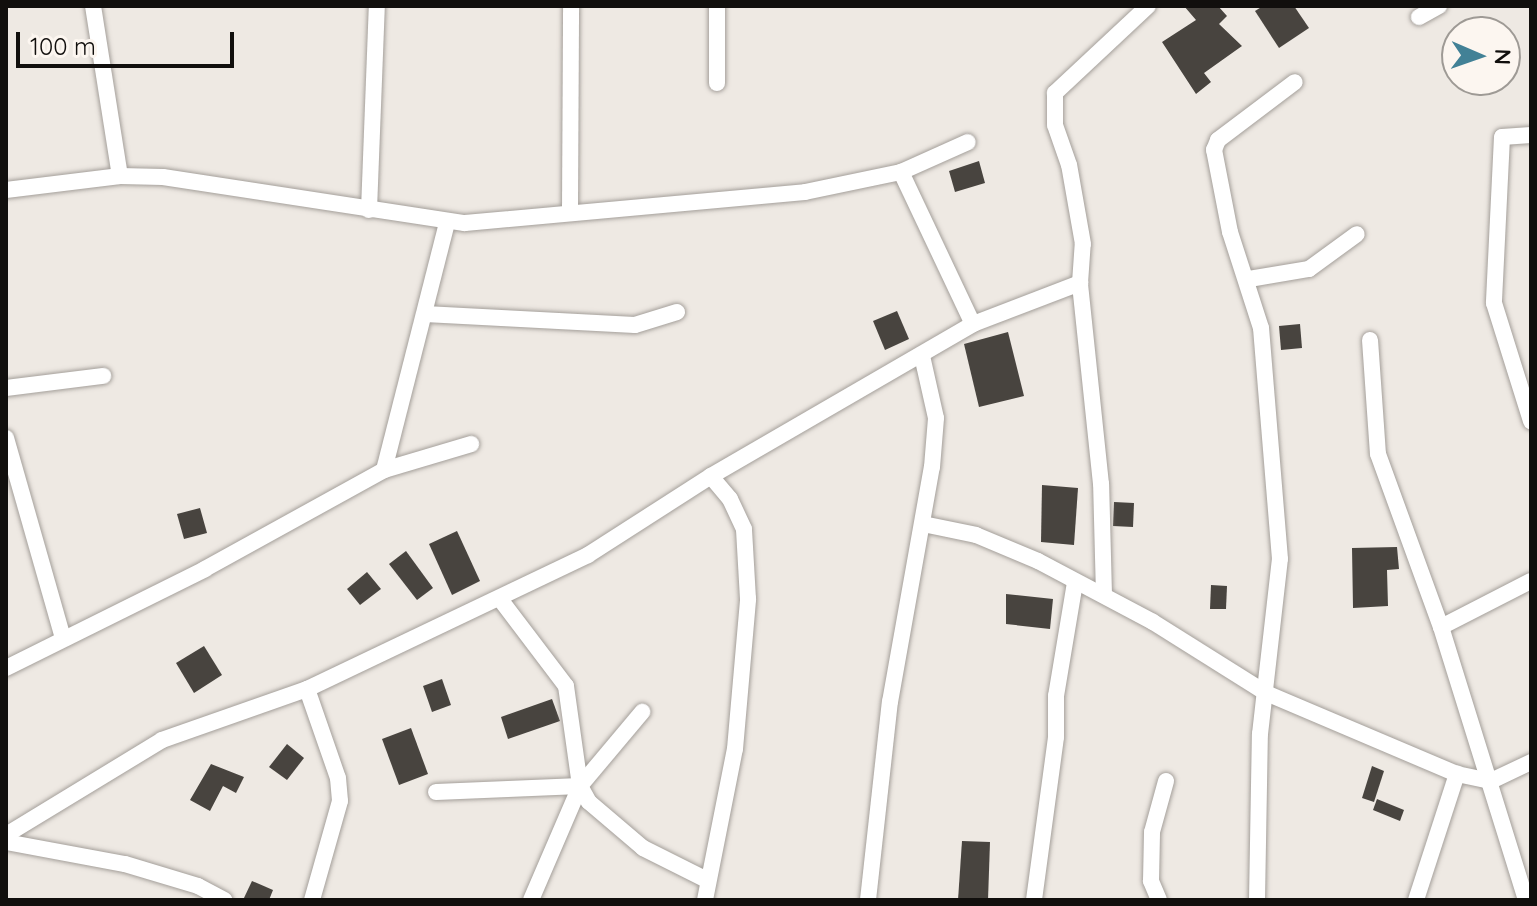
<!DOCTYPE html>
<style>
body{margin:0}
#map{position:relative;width:1537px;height:906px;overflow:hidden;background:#eee9e3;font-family:Quicksand,sans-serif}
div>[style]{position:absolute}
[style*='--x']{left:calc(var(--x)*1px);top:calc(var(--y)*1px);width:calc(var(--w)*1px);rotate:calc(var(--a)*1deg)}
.building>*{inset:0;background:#48443f}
.roads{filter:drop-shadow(0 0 2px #a49f9a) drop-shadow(0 0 2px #a49f9a)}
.minor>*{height:16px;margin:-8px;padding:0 8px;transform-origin:8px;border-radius:8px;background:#fff}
span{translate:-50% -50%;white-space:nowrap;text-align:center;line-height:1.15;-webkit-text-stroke:8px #fcf6f0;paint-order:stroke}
.frame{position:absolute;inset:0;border:8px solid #110f0d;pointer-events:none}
.north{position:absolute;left:1441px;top:16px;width:80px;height:80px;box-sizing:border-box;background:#fcf6f0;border:2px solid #9e9a95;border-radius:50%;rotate:92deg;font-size:22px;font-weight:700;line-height:32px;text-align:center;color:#110f0d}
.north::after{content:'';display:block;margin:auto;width:28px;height:36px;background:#428196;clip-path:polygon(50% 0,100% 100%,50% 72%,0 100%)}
.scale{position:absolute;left:16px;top:32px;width:218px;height:36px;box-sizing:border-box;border:4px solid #110f0d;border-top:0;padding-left:10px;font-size:24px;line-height:28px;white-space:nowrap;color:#110f0d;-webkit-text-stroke:6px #fcf6f0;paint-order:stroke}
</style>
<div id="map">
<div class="building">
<div style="clip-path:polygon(1184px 6px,1218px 6px,1227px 16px,1219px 24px,1242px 46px,1204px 73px,1211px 82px,1196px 94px,1162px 42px,1196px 20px)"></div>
<div style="clip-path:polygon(1263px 6px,1294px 6px,1309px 28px,1279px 48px,1255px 11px)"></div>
<div style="clip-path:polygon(979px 161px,985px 183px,955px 192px,949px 171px)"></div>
<div style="clip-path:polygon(897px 311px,909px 339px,885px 350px,873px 321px)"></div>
<div style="clip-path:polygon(1300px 324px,1302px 348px,1281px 350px,1279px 326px)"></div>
<div style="clip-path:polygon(1008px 332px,1024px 396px,979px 407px,964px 344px)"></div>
<div style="clip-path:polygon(1042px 485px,1078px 488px,1074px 545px,1041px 542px)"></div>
<div style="clip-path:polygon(1114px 502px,1134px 503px,1133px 527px,1113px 526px)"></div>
<div style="clip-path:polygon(200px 508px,207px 533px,184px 539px,177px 514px)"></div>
<div style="clip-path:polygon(457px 531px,480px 581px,452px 595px,429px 544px)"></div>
<div style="clip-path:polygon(1397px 547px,1399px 569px,1387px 570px,1388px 606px,1353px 608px,1352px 548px)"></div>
<div style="clip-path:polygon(406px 551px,433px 588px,417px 600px,389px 564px)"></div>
<div style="clip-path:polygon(367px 572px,381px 589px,360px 605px,347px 589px)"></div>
<div style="clip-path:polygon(1211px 585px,1227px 586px,1226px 609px,1210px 609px)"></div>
<div style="clip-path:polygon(1006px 594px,1053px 599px,1050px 629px,1006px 624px)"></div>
<div style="clip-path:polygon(204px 646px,222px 675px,194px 693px,176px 663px)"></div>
<div style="clip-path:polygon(442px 679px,451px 705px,432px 712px,423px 686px)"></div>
<div style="clip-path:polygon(552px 699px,560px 721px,508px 739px,501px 717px)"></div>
<div style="clip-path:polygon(411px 728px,428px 774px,399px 785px,382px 739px)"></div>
<div style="clip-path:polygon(287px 744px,304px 758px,287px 780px,269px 767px)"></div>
<div style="clip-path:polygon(211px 764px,244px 777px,236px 793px,223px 786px,210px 811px,190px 800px)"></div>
<div style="clip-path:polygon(1372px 766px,1384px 771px,1374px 802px,1362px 798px)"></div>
<div style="clip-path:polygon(1377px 799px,1404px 810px,1400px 821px,1373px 810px)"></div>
<div style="clip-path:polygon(962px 841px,990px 842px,988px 900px,958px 900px)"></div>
<div style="clip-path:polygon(252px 881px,273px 890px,269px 900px,243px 900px)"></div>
</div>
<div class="roads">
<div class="minor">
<div style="--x:93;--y:6;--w:172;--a:81"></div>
<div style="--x:1419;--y:17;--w:23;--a:-29"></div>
<div style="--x:717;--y:83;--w:77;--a:-90"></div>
<div style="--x:1531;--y:135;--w:29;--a:176"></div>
<div style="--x:1502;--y:137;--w:166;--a:92.8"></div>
<div style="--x:1494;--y:303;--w:124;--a:72.6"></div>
<div style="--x:901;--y:172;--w:168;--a:64.7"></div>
<div style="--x:6;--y:190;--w:115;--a:-7"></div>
<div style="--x:120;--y:176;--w:43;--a:1.3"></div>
<div style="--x:163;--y:177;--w:305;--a:8.7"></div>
<div style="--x:465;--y:223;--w:341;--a:-5.2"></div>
<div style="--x:805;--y:192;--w:98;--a:-11.8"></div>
<div style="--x:901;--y:172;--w:73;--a:-24.1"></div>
<div style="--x:369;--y:210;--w:204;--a:-87.8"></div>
<div style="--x:570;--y:210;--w:204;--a:-89.7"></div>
<div style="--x:1249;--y:279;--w:61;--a:-9.5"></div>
<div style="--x:1309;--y:269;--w:59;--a:-36.1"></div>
<div style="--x:425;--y:314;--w:210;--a:3"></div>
<div style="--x:635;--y:325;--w:44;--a:-17.2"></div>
<div style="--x:1370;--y:340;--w:114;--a:86"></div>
<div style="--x:1378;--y:454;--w:184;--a:70"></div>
<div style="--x:1441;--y:627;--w:286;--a:72.7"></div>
<div style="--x:6;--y:388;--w:98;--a:-7.1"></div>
<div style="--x:6;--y:438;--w:208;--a:74.1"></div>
<div style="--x:384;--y:470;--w:255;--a:-75.7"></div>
<div style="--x:923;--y:524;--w:54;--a:11.7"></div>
<div style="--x:976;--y:535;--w:67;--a:22.8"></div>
<div style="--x:1038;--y:561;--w:130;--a:27.9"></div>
<div style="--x:1153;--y:622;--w:133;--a:32.1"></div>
<div style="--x:1266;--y:693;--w:207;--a:23"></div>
<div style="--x:1457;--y:774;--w:35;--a:12"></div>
<div style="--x:1491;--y:781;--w:44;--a:-25.4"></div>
<div style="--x:1104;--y:595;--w:111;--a:-91.5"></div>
<div style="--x:1101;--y:484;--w:202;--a:-96"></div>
<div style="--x:1080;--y:283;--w:39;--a:-86"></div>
<div style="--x:1083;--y:244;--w:80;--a:-100"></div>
<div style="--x:1069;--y:165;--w:42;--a:-109.3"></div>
<div style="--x:1055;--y:125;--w:32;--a:-90"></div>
<div style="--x:1055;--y:93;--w:127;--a:-43.1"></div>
<div style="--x:500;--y:599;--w:109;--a:52.8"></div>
<div style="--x:566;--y:686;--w:101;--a:82"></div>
<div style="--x:580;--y:786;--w:18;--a:61"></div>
<div style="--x:589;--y:802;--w:71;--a:40.4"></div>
<div style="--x:643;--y:848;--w:72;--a:26.6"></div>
<div style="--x:1441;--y:627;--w:101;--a:-27.1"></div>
<div style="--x:6;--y:668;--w:222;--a:-26.4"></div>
<div style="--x:205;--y:569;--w:205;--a:-28.9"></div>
<div style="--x:384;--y:470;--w:91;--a:-16.6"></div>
<div style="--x:307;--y:689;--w:94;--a:70.8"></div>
<div style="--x:338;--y:778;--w:23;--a:85"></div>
<div style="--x:340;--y:801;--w:103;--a:105.8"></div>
<div style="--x:436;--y:792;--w:144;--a:-2.4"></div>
<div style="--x:6;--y:835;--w:183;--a:-31.3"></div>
<div style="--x:162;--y:740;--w:154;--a:-19.4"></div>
<div style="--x:307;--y:689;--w:311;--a:-25.5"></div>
<div style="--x:588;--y:555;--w:146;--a:-32.7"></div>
<div style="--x:711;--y:476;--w:303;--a:-30.1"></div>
<div style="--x:973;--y:324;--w:115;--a:-21"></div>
<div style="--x:6;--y:842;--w:121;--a:10.5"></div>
<div style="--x:125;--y:864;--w:76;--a:16.8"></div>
<div style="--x:198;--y:886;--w:30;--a:28"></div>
<div style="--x:531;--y:900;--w:124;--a:-66.7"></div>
<div style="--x:580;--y:786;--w:97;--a:-50"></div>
<div style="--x:705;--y:900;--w:154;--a:-78.8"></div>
<div style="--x:735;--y:749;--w:151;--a:-85"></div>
<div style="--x:748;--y:599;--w:70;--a:-93.3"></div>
<div style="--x:744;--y:529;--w:33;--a:-115"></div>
<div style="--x:730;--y:499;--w:30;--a:-130"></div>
<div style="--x:868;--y:900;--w:199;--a:-83.7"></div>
<div style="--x:890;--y:702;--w:239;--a:-79.9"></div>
<div style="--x:932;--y:467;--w:49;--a:-85.3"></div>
<div style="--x:936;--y:418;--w:64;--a:-102.7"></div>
<div style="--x:1034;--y:900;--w:164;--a:-82.3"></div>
<div style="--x:1056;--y:737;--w:41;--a:-90"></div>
<div style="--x:1056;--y:696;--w:116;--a:-80.5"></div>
<div style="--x:1159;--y:900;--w:21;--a:-113"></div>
<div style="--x:1151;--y:881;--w:49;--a:-88.8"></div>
<div style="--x:1152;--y:832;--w:53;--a:-74.6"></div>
<div style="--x:1257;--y:900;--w:166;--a:-89"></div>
<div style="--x:1260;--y:734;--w:176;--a:-83.5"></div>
<div style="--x:1280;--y:559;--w:232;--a:-94.7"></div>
<div style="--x:1261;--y:328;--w:101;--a:-107.9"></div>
<div style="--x:1230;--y:232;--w:84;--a:-101"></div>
<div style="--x:1214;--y:150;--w:11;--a:-68"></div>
<div style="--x:1218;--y:140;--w:96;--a:-37"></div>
<div style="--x:1416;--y:900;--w:133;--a:-72"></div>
</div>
</div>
<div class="frame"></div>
<div class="north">N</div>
<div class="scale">100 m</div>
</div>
